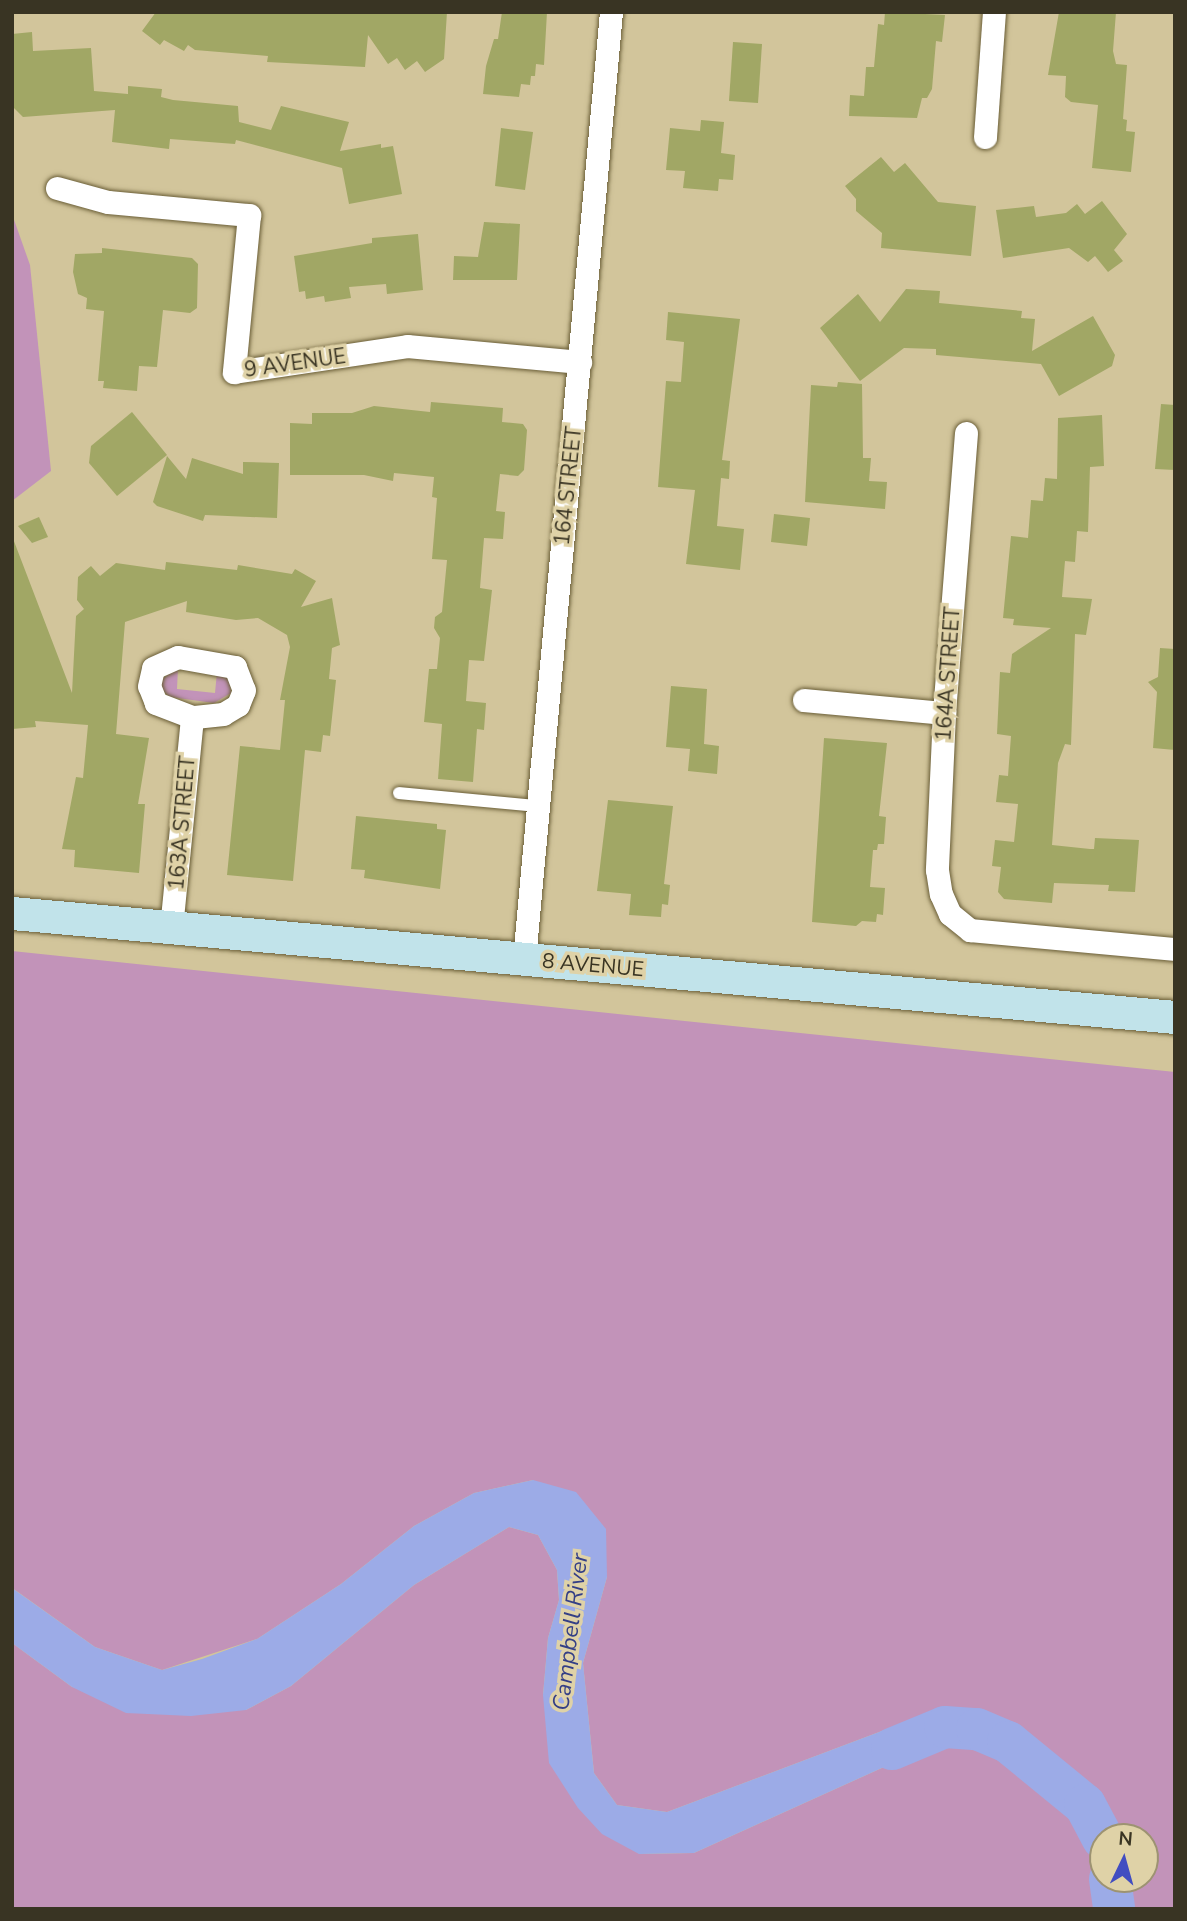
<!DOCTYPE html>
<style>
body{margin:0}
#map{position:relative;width:1187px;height:1921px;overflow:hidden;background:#d2c59b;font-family:"Nunito Sans",sans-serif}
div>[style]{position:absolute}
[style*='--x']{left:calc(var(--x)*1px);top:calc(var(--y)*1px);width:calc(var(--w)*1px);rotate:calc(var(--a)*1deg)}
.green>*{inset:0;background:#c293b9}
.water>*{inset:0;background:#9cabe7}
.river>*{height:42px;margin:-21px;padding:0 21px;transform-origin:21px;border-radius:21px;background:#9cabe7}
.building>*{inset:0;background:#a1a765}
.roads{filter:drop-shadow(0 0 2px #6a5e37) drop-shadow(0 0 2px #6a5e37)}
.service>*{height:12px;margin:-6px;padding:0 6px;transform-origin:6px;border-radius:6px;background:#fff}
.minor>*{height:23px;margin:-11.5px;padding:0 11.5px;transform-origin:11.5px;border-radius:11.5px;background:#fff}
.secondary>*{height:33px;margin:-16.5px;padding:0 16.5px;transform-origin:16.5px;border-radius:16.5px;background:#c1e3ea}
span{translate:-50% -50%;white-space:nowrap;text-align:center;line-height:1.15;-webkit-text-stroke:7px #dfd2a7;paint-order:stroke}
.street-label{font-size:21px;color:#393423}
.water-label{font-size:23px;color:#343f86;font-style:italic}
.frame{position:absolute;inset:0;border:14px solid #393423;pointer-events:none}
.north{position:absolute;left:1089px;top:1823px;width:70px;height:70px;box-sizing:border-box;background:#dfd2a7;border:2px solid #9d9372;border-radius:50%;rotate:5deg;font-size:19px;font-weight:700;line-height:28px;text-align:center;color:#393423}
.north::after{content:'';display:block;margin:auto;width:24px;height:32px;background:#414dc1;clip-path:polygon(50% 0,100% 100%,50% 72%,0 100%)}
</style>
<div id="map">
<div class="green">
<div style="clip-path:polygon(12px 214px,30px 265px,51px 471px,12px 501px)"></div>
<div style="clip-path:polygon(178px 668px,177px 689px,215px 693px,217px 672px,229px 679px,231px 693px,214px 703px,170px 697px,162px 690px,161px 680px)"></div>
<div style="clip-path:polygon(evenodd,12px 951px,1175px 1072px,1175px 1909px,12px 1909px,12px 1643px,72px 1687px,246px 1710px,291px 1686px,414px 1585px,509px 1527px,538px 1535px,557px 1570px,559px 1600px,548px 1638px,543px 1695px,639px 1854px,694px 1853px,884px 1767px,927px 1754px,944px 1727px,895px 1726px,667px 1812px,617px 1805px,594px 1773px,583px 1663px,607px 1577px,533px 1480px,474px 1493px,414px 1526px,341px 1584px,257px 1639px,162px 1670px,95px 1647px,18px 1592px,12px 1588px,12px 951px,1103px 1837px,1145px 1837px,1145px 1879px,1103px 1879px,1103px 1837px)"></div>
</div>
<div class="water">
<div style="clip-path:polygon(533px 1480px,576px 1492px,606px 1529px,607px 1577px,583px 1663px,594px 1773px,617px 1805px,667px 1812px,895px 1726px,945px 1727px,927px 1753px,884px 1767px,694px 1853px,639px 1854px,602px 1834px,578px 1808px,549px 1763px,543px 1695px,548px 1638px,559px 1600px,557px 1570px,538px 1535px,509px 1527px,414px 1585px,291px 1686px,246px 1710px,191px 1716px,126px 1713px,72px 1687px,12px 1643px,12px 1588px,95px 1647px,162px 1670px,202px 1659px,257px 1639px,341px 1584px,414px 1526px,474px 1493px)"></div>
</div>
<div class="river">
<div style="--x:892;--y:1749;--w:57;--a:-22.5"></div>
<div style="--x:945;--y:1727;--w:32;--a:4"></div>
<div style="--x:977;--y:1729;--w:34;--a:23"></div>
<div style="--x:1008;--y:1742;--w:99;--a:39.3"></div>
<div style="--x:1085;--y:1805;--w:38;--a:62"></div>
<div style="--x:1110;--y:1879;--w:30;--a:82"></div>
</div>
<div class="building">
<div style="clip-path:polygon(156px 12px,447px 12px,444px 59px,425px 72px,417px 61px,405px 70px,397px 58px,388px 64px,368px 35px,365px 67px,267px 62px,268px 56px,195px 50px,188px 45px,184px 51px,164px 40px,160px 45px,142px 31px)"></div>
<div style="clip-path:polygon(502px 12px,547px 12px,544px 65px,536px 64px,535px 76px,531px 76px,530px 85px,521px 84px,519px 97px,483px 94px,486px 66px,494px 39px,498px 39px)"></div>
<div style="clip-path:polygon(885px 12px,945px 15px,942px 42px,936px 41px,932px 89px,927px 98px,922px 98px,917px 118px,849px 116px,850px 95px,864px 96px,866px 67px,874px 67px,878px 24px,884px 25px)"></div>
<div style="clip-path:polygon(1059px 12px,1116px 12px,1113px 51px,1116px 64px,1127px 65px,1123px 119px,1127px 120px,1126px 131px,1135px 132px,1131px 172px,1092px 168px,1098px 105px,1071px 102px,1065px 97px,1066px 76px,1048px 75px)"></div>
<div style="clip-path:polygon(32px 32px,33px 51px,91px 48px,94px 91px,128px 94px,128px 86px,162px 89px,161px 97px,173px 100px,238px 106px,239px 122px,271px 130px,281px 106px,349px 122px,340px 151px,381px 144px,381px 148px,393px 146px,402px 194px,349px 204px,342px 168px,236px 140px,235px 144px,170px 139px,169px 149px,112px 142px,115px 110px,23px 117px,12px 106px,12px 34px)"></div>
<div style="clip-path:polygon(733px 42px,762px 44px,758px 103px,729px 101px)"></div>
<div style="clip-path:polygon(701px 120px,724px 122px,721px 153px,735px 155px,733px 180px,719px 179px,718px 191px,683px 188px,685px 171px,666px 170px,670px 128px,700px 131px)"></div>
<div style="clip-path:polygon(501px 128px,533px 132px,525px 190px,495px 186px)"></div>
<div style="clip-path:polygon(881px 157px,894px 172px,905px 163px,938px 202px,976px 206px,971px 256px,881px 248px,882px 233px,856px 211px,856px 199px,845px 186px)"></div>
<div style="clip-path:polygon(1102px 201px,1127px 234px,1114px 250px,1123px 261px,1108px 272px,1095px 256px,1088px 262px,1069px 248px,1003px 258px,996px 210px,1034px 206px,1036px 217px,1066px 213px,1077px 204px,1085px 214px)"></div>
<div style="clip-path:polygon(484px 222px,520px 224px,517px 280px,453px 280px,454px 256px,478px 257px)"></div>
<div style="clip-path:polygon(418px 234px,423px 290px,387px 294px,386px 284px,349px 287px,351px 298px,325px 302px,324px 296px,306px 299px,305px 291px,299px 292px,294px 256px,372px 243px,372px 238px)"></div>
<div style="clip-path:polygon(102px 248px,192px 258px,198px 264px,197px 308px,190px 313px,163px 310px,157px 367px,139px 366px,137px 391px,103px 388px,104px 381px,98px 381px,104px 311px,86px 309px,87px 298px,78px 294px,73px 272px,75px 254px,102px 253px)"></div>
<div style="clip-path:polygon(906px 289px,940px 291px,939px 303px,1022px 311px,1021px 318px,1035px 319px,1032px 351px,1093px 316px,1115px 355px,1112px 366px,1059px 396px,1041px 364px,936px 355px,936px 349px,904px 348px,860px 381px,820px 328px,858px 294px,880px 322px)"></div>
<div style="clip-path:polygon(668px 312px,740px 319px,722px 460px,730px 461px,729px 479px,721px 478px,717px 526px,744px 529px,740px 570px,686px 564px,695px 490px,658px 487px,666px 381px,681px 382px,684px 342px,666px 340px)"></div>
<div style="clip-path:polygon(838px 382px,862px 384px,863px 458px,871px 458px,869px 481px,887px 482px,885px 509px,805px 502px,811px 385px,837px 387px)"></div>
<div style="clip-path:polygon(431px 402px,503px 408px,502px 422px,523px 424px,527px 430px,524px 470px,518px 476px,500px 474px,496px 511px,505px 512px,503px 539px,484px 538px,480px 588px,492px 590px,484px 661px,469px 660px,466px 701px,486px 703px,484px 730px,477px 729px,473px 782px,438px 779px,442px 724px,424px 722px,429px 669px,437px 669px,440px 638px,434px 628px,435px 617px,442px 612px,447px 560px,432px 559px,437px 498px,432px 497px,434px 477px,394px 473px,393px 481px,364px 475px,290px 475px,290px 423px,312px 424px,312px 413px,352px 413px,374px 406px,430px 412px)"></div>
<div style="clip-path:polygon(1161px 404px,1175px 405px,1175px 470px,1155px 469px)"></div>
<div style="clip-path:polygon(132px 412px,167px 455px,117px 496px,89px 463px,91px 446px)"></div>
<div style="clip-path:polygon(1102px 415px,1104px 466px,1090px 467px,1088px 532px,1077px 531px,1075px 562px,1065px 561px,1062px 597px,1092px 599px,1086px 635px,1075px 634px,1071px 745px,1065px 744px,1058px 763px,1052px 845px,1090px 849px,1094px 849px,1095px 838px,1139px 840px,1135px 892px,1108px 891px,1109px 885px,1054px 883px,1052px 903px,1004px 899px,998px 892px,1001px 867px,992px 866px,995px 840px,1014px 842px,1018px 804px,996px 802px,999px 775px,1008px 776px,1011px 736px,997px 734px,1000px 672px,1010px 673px,1012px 654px,1051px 628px,1013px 625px,1014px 619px,1003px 618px,1011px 536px,1028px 538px,1031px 500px,1043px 501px,1045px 478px,1057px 479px,1058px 418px)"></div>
<div style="clip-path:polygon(167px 456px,186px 479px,192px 458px,243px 474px,243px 462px,279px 463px,277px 518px,205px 515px,203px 521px,157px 506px,153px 502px)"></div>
<div style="clip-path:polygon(774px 514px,810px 518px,807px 546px,771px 542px)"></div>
<div style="clip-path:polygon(39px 517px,48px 537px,32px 543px,18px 526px)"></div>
<div style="clip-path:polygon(12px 536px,72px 693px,76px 616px,84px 609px,77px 600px,78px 577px,91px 566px,100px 576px,116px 563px,165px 570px,166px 562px,237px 570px,238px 565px,292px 574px,295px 569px,316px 581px,301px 607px,332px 598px,340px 645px,332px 648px,329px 679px,336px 680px,330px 736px,323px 735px,321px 752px,305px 750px,293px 881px,227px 875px,240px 746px,280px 750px,285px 700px,280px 700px,290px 647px,287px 635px,258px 618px,236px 620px,186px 612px,187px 601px,125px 622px,116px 734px,149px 738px,138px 804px,145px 804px,139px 873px,74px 867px,75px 850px,62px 849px,76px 777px,83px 778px,88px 725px,35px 721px,36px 727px,12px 729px)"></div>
<div style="clip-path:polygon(1160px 648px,1175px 649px,1175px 750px,1153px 748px,1157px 692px,1148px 682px,1158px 677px)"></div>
<div style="clip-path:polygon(671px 686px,707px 689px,704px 744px,719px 746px,717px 774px,688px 771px,690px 749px,666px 747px)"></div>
<div style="clip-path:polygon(824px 738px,887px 743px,879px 816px,886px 817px,884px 844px,878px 844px,877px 850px,873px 850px,870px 887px,885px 888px,883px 915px,877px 914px,876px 922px,862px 921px,856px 926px,812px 922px)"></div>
<div style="clip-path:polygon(608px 800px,673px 806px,664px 884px,670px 885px,668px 905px,662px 904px,661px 917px,629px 915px,631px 894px,597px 891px)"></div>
<div style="clip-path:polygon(356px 816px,437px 824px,437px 829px,446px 830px,440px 889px,364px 878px,365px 870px,351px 869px)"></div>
</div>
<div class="roads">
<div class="service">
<div style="--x:399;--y:793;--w:139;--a:5.4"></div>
</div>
<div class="minor">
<div style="--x:985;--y:137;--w:125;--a:-85.9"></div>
<div style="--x:57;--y:188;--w:53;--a:15.4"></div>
<div style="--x:108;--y:202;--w:142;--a:5.3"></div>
<div style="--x:249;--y:215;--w:158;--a:95.5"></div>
<div style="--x:234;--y:372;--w:175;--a:-8.5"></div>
<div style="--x:407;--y:346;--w:174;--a:5.3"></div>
<div style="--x:966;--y:433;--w:281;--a:94.5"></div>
<div style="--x:944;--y:713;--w:157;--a:92.6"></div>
<div style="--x:937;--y:870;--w:24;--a:81"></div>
<div style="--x:941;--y:894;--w:22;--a:66"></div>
<div style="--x:950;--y:914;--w:26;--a:39"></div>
<div style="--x:970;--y:930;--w:206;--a:5.3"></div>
<div style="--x:178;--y:657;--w:58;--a:10"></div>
<div style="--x:235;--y:667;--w:25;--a:69"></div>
<div style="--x:244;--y:690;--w:16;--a:112"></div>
<div style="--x:238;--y:705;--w:17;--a:149"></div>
<div style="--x:223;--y:714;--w:31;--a:174"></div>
<div style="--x:192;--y:717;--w:39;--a:-159"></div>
<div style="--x:156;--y:703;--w:18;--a:-112"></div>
<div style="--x:149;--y:686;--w:18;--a:-77"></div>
<div style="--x:153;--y:668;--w:27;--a:-24"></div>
<div style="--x:804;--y:700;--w:141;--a:5.3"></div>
<div style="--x:171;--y:928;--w:212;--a:-84.3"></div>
<div style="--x:524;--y:959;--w:951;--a:-84.75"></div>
</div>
<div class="secondary">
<div style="--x:12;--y:913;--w:1168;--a:5.11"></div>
</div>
</div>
<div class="street-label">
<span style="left:295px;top:363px;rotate:-8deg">9 AVENUE</span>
<span style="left:568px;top:486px;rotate:-84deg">164 STREET</span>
<span style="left:948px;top:674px;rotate:-86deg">164A STREET</span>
<span style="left:182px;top:823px;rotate:-85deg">163A STREET</span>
<span style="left:593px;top:965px;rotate:5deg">8 AVENUE</span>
</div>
<div class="water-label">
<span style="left:571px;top:1632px;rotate:-83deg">Campbell River</span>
</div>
<div class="frame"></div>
<div class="north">N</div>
</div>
